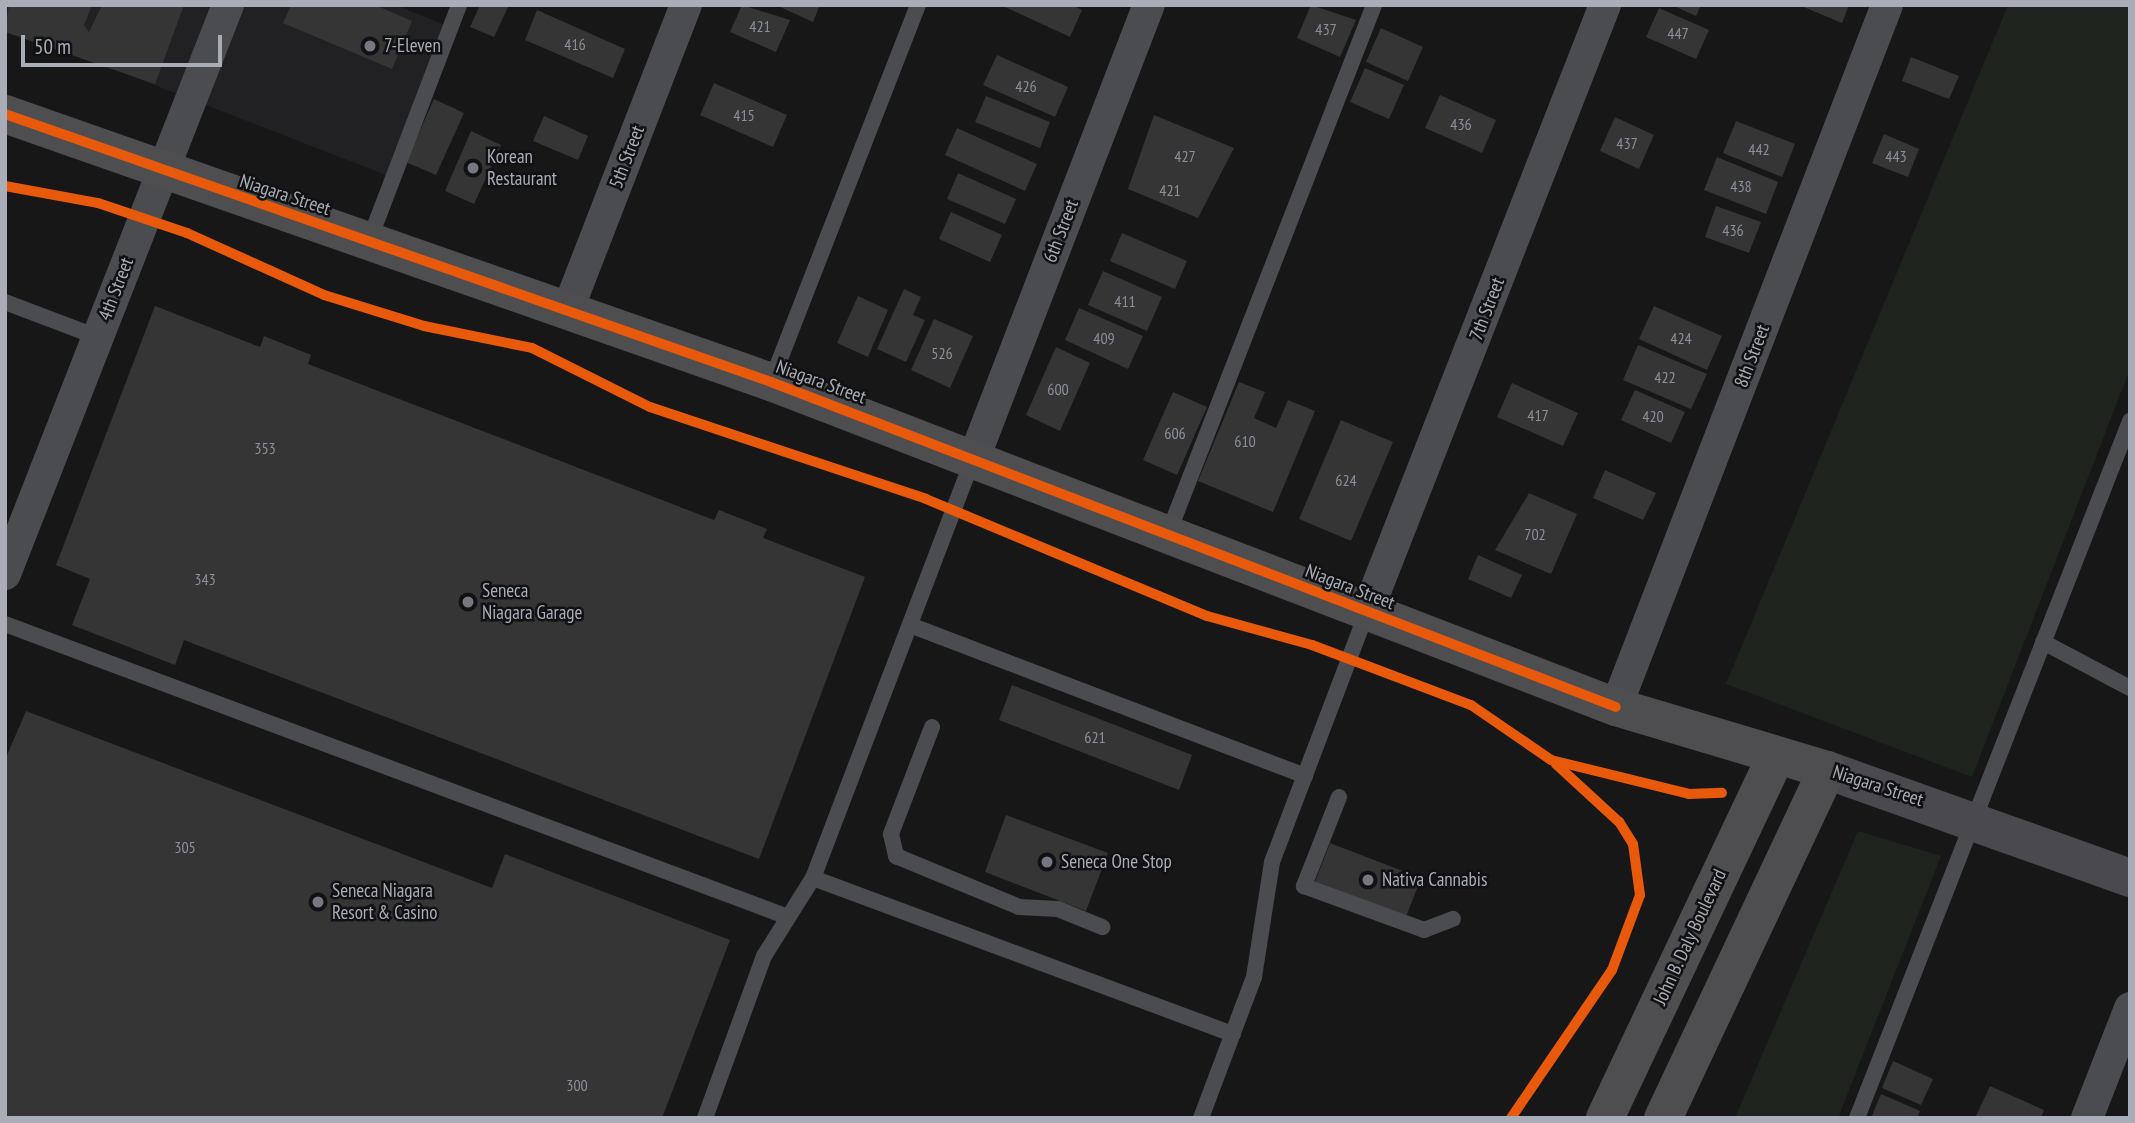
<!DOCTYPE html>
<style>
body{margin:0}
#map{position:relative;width:2135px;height:1123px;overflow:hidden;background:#171717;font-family:"PT Sans Narrow",sans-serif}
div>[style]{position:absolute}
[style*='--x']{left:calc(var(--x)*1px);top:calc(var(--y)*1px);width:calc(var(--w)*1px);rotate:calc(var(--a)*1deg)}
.built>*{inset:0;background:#212123}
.green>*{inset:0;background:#1d241e}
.building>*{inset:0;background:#353536}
.lane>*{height:16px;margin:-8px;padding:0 8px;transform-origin:8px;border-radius:8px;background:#4b4c50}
.street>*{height:32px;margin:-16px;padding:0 16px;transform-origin:16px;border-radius:16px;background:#4b4c50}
.secondary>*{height:38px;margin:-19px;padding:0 19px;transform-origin:19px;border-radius:19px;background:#4a4a4e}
.highway>*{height:38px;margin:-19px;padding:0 19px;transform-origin:19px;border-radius:19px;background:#4e4e51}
.cycleway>*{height:10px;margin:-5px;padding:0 5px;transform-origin:5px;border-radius:5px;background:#e8590c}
.dots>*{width:19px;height:19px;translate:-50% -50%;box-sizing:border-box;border:4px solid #111113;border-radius:50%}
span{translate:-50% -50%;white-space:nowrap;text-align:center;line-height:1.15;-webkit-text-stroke:5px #111113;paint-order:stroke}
.number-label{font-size:16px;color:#8b8f98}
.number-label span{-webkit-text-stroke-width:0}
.poi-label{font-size:19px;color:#a8adb8}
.left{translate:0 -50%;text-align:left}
.street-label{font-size:19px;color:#a8adb8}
.frame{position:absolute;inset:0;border:7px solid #a8adb8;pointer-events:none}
.scale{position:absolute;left:21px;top:35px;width:201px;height:32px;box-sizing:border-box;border:4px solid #a8adb8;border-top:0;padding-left:9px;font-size:21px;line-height:24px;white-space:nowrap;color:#a8adb8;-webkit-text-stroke:5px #111113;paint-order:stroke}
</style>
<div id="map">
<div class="built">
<div style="clip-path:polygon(5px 5px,396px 5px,447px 26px,386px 175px,5px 27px)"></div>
</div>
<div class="green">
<div style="clip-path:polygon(2008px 5px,2130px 5px,2130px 369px,1972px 777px,1726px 684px)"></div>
<div style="clip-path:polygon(1858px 831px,1941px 856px,1838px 1118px,1735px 1118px)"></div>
</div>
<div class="building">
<div style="clip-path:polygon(9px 5px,92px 5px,84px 25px,89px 32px,102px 5px,184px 5px,155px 84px,5px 32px)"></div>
<div style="clip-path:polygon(291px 5px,375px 5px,412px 21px,392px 69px,283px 23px)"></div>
<div style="clip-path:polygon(480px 5px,509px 5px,494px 37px,470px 27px)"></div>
<div style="clip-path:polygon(742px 5px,790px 20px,776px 52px,730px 32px)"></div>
<div style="clip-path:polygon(776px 5px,820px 5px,813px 22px)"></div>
<div style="clip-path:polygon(1001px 5px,1072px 5px,1082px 10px,1070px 37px)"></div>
<div style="clip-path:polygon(1311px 5px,1356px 20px,1340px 57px,1297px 38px)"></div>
<div style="clip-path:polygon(1672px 5px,1701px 5px,1696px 16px)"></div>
<div style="clip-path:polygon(1799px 5px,1849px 5px,1842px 23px)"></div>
<div style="clip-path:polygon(1659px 8px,1709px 30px,1696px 59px,1646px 37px)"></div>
<div style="clip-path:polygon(537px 10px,625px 49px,613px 78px,525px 40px)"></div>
<div style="clip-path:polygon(1381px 28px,1423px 47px,1408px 81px,1366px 62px)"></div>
<div style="clip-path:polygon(997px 55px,1068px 87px,1055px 117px,983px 85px)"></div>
<div style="clip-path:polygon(1911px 57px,1959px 76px,1949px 99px,1902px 81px)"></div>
<div style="clip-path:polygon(1365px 68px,1404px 85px,1389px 119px,1350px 102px)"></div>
<div style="clip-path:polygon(714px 83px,787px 115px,773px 147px,700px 115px)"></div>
<div style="clip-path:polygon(1440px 95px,1496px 120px,1482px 153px,1425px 128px)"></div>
<div style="clip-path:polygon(986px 96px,1050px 122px,1040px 148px,975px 122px)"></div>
<div style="clip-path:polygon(434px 99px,464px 113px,436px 175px,406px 162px)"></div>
<div style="clip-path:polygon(1154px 115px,1234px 148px,1198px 218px,1128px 189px)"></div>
<div style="clip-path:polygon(544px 116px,588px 136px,578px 160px,533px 141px)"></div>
<div style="clip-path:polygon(1615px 117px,1654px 135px,1639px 169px,1600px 151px)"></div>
<div style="clip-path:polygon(1736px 121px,1795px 144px,1782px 177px,1723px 153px)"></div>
<div style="clip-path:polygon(957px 128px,1037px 164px,1025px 191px,945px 155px)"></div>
<div style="clip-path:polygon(471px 131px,501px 145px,474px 204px,445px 191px)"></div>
<div style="clip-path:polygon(1884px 134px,1919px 149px,1908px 177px,1872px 163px)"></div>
<div style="clip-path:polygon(1717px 157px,1778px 182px,1766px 214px,1704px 190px)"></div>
<div style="clip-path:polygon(958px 173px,1016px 199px,1005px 224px,947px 199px)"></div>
<div style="clip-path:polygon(1716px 206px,1761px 222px,1749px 253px,1705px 237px)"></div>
<div style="clip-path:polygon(951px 212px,1002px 235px,990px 262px,939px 239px)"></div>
<div style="clip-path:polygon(1122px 233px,1187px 261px,1175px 289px,1110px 261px)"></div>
<div style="clip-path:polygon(1103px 271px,1162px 297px,1147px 331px,1088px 305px)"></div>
<div style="clip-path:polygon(904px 289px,921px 297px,913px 315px,925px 320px,906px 362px,877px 349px)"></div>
<div style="clip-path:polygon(858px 296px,888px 310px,868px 357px,837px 343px)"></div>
<div style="clip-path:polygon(155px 306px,260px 347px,264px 336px,311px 355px,308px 364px,714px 520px,719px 510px,767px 529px,763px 538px,865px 577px,759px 859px,184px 640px,175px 665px,72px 625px,90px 579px,56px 565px)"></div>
<div style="clip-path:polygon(1654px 306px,1722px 336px,1707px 370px,1639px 339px)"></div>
<div style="clip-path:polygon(1079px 308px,1143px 336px,1128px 369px,1065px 340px)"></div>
<div style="clip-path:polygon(934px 319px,973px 336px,950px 388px,911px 370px)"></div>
<div style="clip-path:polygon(1638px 345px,1707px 374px,1691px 409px,1623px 380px)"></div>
<div style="clip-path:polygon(1056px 347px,1090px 363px,1060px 431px,1026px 415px)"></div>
<div style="clip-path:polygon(1239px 382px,1265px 392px,1254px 418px,1276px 428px,1288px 400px,1315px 411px,1273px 512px,1198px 481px)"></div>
<div style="clip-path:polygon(1512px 383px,1578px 413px,1563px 446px,1497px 417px)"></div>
<div style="clip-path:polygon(1635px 390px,1685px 412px,1671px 443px,1621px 420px)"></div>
<div style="clip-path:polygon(1173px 392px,1207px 407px,1177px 475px,1143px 460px)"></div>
<div style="clip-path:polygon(1341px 420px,1393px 442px,1351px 541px,1299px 519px)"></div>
<div style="clip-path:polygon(1605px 470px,1656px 493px,1643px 520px,1593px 498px)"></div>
<div style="clip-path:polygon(1529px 493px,1577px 514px,1551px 574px,1495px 550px)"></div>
<div style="clip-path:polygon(1478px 555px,1522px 575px,1511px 598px,1468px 579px)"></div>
<div style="clip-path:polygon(1012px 685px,1192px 755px,1179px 790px,999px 720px)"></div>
<div style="clip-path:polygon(26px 711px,492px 888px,505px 854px,730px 940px,662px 1118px,5px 1118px,5px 760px)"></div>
<div style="clip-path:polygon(1006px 815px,1108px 853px,1086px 911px,985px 872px)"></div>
<div style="clip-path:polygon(1330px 843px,1421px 878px,1406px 917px,1315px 882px)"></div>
<div style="clip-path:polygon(1893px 1061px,1933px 1079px,1921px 1105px,1882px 1088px)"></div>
<div style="clip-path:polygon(1990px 1086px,2044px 1110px,2041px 1118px,1975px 1118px)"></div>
<div style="clip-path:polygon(1881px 1094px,1920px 1111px,1917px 1118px,1871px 1118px)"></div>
</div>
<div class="lane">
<div style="--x:369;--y:241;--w:253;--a:-69.1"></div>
<div style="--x:5;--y:302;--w:98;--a:20.8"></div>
<div style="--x:771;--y:382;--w:405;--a:-68.7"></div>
<div style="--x:1168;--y:534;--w:568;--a:-68.72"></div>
<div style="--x:5;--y:624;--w:836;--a:20.52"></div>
<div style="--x:910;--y:625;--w:423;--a:20.9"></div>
<div style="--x:2043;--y:642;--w:98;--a:27.9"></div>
<div style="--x:932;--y:727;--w:115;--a:111"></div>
<div style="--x:891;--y:834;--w:23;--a:77"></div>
<div style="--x:896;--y:856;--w:133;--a:22.5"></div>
<div style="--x:1019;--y:907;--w:39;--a:3"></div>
<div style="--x:1058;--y:909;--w:48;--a:22.2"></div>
<div style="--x:1339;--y:797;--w:96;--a:111.5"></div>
<div style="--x:1304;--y:886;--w:128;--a:20.1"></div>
<div style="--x:1424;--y:930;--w:31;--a:-21"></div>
<div style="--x:813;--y:878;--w:448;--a:20.4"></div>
<div style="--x:705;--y:1118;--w:172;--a:-70"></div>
<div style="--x:764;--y:956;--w:92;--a:-57.9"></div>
<div style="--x:813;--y:878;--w:448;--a:-69.1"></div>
<div style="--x:1201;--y:1118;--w:151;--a:-69.4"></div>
<div style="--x:1254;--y:977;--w:116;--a:-81.1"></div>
<div style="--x:1272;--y:862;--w:267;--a:-69.2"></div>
<div style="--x:1857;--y:1118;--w:749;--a:-68.61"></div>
</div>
<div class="street">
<div style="--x:568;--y:309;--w:326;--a:-68.8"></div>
<div style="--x:974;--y:458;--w:486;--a:-68.9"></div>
<div style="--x:5;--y:574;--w:611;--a:-68.6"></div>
<div style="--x:1367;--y:612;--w:652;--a:-68.59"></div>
<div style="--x:1616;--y:707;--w:752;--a:-68.89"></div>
<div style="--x:2087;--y:1118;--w:118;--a:-68.6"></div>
</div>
<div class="secondary">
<div style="--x:1827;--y:770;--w:322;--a:19.6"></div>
</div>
<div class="highway">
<div style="--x:5;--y:114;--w:812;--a:19.28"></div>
<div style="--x:771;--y:382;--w:905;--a:21.04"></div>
<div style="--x:1616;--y:707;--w:220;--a:16.6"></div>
<div style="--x:1827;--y:770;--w:385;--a:115.2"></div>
<div style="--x:1605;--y:1118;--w:400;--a:-64.7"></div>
</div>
<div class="cycleway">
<div style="--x:5;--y:114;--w:812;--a:19.28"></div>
<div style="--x:771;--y:382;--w:905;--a:21.04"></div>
<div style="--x:5;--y:186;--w:95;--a:10.4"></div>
<div style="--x:98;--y:203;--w:94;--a:18.6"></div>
<div style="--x:187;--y:233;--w:150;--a:24.3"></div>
<div style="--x:324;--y:295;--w:105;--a:17.2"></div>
<div style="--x:424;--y:326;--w:110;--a:11.5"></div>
<div style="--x:532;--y:348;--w:132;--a:26.6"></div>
<div style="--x:650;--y:407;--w:291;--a:18.4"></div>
<div style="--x:926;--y:499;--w:304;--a:22.6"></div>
<div style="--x:1207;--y:616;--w:109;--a:15.4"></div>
<div style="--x:1312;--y:645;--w:170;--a:20.7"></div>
<div style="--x:1471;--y:705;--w:97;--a:34.5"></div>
<div style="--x:1551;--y:760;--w:142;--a:13.8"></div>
<div style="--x:1689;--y:794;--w:33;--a:-2"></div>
<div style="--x:1511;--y:1118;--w:179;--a:-55.7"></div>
<div style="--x:1612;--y:970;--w:80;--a:-69.5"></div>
<div style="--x:1640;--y:895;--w:51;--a:-97.8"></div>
<div style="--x:1633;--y:844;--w:26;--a:-122"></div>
<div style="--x:1619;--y:822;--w:86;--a:-137.4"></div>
</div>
<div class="dots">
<div style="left:370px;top:46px;background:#757880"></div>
<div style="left:473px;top:168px;background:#757880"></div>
<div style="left:468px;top:602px;background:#757880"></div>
<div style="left:1047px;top:862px;background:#757880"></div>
<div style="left:1368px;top:880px;background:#757880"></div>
<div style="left:318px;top:902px;background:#757880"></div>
</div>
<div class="number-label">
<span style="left:760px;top:26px">421</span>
<span style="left:1326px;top:29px">437</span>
<span style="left:1678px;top:33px">447</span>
<span style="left:575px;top:44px">416</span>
<span style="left:1026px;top:86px">426</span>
<span style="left:744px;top:115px">415</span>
<span style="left:1461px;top:124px">436</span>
<span style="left:1627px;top:143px">437</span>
<span style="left:1759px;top:149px">442</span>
<span style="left:1185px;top:156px">427</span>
<span style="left:1896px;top:156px">443</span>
<span style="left:1741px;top:186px">438</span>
<span style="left:1170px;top:190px">421</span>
<span style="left:1733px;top:230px">436</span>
<span style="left:1125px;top:301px">411</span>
<span style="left:1104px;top:338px">409</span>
<span style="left:1681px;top:338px">424</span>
<span style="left:942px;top:353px">526</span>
<span style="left:1665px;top:377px">422</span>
<span style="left:1058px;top:389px">600</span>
<span style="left:1538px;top:415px">417</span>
<span style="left:1653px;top:416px">420</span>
<span style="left:1175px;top:433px">606</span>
<span style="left:1245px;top:441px">610</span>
<span style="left:265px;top:448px">353</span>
<span style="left:1346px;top:480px">624</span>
<span style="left:1535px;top:534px">702</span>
<span style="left:205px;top:579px">343</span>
<span style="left:1095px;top:737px">621</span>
<span style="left:185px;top:847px">305</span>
<span style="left:577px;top:1085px">300</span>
</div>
<div class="poi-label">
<span class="left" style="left:384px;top:46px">7-Eleven</span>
<span class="left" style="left:487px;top:168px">Korean<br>Restaurant</span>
<span class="left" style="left:482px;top:602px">Seneca<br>Niagara Garage</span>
<span class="left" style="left:1061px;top:862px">Seneca One Stop</span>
<span class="left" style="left:1382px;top:880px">Nativa Cannabis</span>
<span class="left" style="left:332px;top:902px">Seneca Niagara<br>Resort &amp; Casino</span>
</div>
<div class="street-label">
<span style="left:627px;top:157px;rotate:-69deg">5th Street</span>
<span style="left:285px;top:195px;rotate:18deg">Niagara Street</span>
<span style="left:1061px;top:231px;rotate:-69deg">6th Street</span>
<span style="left:116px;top:289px;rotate:-69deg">4th Street</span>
<span style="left:1487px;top:309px;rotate:-69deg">7th Street</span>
<span style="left:1752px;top:356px;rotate:-69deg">8th Street</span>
<span style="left:821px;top:382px;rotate:20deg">Niagara Street</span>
<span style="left:1350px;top:587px;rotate:21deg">Niagara Street</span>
<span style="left:1878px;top:786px;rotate:18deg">Niagara Street</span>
<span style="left:1690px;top:937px;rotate:-65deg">John B. Daly Boulevard</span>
</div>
<div class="frame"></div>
<div class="scale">50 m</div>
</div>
